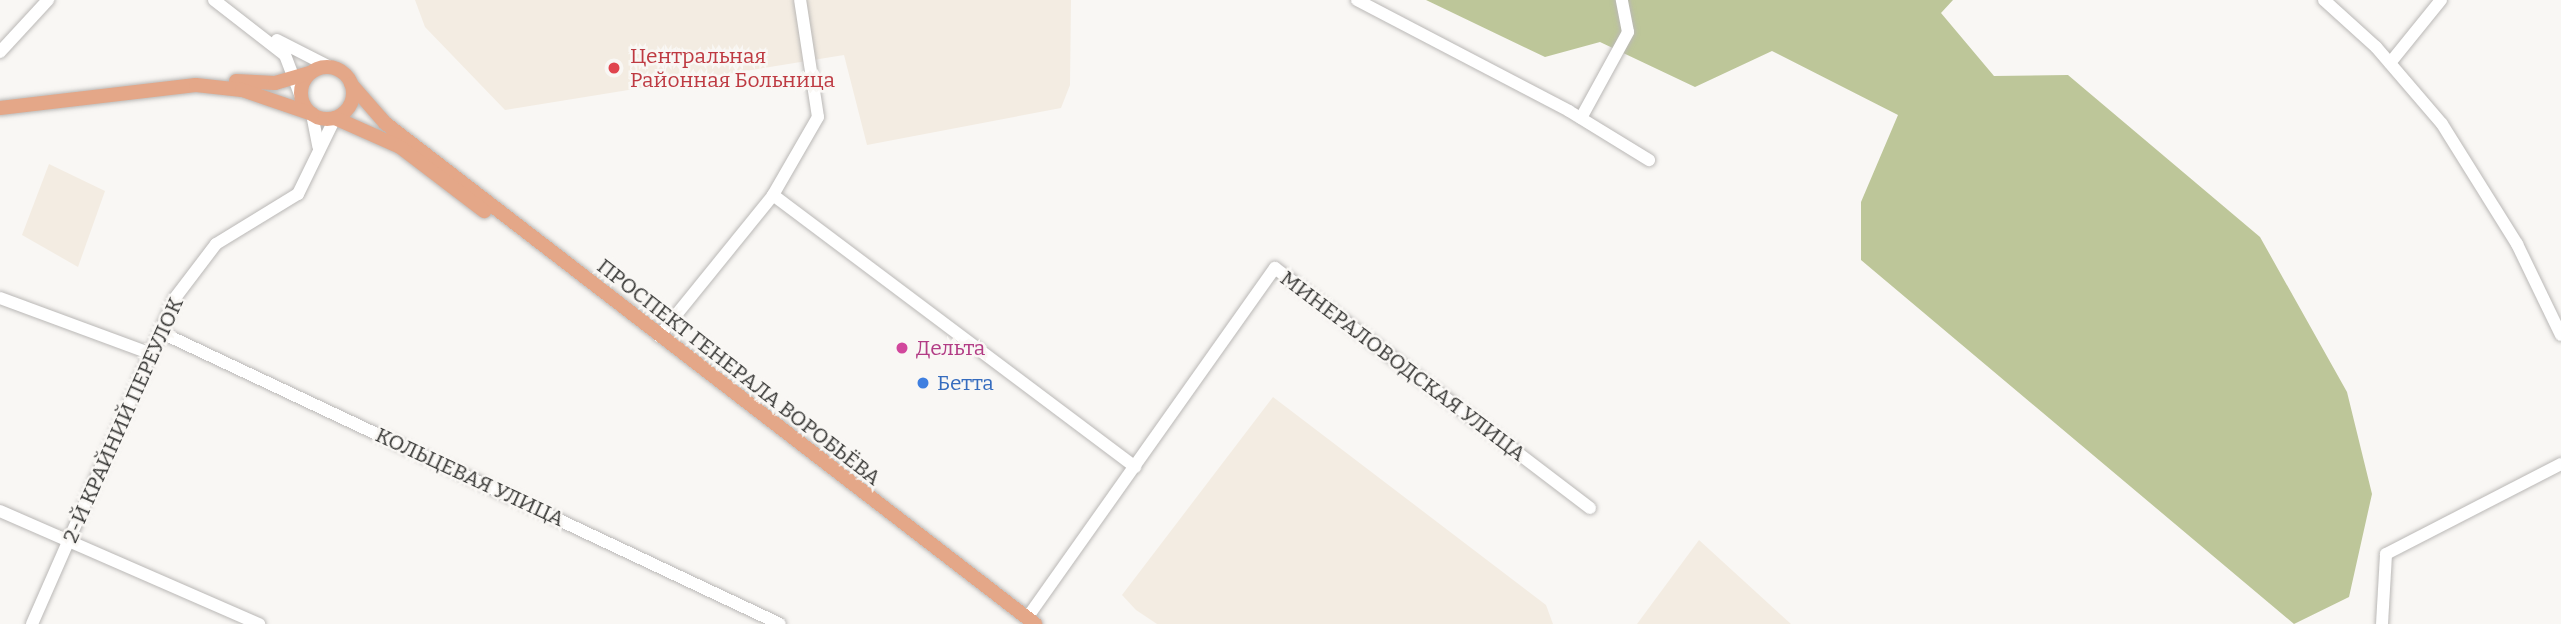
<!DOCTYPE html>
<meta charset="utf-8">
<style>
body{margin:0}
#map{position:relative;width:2561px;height:624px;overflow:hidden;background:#f9f7f4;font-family:Bitter,serif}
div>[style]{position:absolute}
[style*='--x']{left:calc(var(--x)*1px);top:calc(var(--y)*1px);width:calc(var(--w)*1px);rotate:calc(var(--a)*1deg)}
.built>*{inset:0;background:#f3ece2}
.forest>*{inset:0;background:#bdc699}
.roads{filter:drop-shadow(0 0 2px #bab8b6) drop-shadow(0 0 2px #bab8b6)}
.minor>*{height:12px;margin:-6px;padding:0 6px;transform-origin:6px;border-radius:6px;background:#fff}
.major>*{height:14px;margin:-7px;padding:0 7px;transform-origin:7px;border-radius:7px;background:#e4a788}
.major>.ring{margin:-7px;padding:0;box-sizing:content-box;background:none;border:14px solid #e4a788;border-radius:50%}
.dots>*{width:19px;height:19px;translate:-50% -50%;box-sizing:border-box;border:4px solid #f9f7f4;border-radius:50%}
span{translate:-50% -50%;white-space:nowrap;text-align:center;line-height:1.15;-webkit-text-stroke:5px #f9f7f4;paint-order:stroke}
.health-label{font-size:21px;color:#be3a42}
.left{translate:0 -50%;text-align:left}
.hotel-label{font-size:21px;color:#b23c85}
.street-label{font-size:21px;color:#383836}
.shop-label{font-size:21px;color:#366cbe}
</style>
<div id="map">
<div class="built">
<div style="clip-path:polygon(415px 0,1071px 0,1070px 85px,1061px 108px,867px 145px,844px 55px,505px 110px,425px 27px)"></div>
<div style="clip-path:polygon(49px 164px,105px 191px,78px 267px,22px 235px)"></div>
<div style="clip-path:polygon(1273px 397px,1546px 605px,1553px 624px,1157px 624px,1136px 610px,1122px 595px)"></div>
<div style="clip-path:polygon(1699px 540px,1791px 624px,1637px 624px)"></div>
</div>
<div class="forest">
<div style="clip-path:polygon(1426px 0,1953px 0,1941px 13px,1994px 76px,2068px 75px,2260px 237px,2347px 392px,2372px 494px,2349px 597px,2294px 624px,1861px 260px,1861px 202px,1898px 115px,1772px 51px,1695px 87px,1600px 42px,1545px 57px)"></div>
</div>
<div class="roads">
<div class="minor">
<div style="--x:214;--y:0;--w:90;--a:37.8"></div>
<div style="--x:285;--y:55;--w:45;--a:69.1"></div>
<div style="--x:1357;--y:0;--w:239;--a:27.6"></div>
<div style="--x:1569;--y:111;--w:94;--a:31.5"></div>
<div style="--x:2324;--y:0;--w:70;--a:42.1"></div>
<div style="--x:2376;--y:47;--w:101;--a:49.4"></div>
<div style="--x:2442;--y:124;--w:142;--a:58"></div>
<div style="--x:2517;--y:244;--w:101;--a:64.2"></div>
<div style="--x:277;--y:40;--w:59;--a:27"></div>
<div style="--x:0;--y:52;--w:71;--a:-47.3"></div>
<div style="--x:2390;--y:63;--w:81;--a:-51"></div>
<div style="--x:312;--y:114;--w:33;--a:79"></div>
<div style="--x:1581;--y:118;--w:98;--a:-61.3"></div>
<div style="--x:1628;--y:32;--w:33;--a:-101"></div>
<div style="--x:773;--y:195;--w:453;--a:36.9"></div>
<div style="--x:0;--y:298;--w:159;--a:20.3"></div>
<div style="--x:160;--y:332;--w:685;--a:25.22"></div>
<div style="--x:659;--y:336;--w:181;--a:-51"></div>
<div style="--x:773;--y:195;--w:90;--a:-60"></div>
<div style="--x:818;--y:117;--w:118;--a:-98.7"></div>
<div style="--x:0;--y:511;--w:283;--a:23.6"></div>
<div style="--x:1027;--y:618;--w:429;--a:-54.7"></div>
<div style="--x:1275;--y:268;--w:396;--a:37.3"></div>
<div style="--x:32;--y:624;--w:356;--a:-66.3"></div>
<div style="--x:175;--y:298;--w:68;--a:-52.8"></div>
<div style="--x:216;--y:244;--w:96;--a:-31.4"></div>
<div style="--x:298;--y:194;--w:85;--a:-64"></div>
<div style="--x:2382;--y:624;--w:70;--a:-86.7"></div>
<div style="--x:2386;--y:554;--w:197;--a:-27.2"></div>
</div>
<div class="major">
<div class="ring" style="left:301px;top:67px;width:38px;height:38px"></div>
<div style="--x:236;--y:81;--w:39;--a:3"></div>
<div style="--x:275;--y:83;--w:36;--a:-16"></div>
<div style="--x:351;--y:84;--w:52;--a:48.9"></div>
<div style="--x:385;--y:123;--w:821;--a:37.62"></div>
<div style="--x:0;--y:108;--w:197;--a:-6.7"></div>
<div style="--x:196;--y:85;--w:46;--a:6.2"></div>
<div style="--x:242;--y:90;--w:74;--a:18.9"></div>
<div style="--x:335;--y:118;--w:71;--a:24"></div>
<div style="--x:400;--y:147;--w:106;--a:37.3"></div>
</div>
</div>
<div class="dots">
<div style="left:614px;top:68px;background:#e0444e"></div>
<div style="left:902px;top:348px;background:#d1479c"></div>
<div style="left:923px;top:383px;background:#3f7fe0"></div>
</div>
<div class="health-label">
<span class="left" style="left:630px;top:68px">Центральная<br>Районная Больница</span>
</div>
<div class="hotel-label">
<span class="left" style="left:916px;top:348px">Дельта</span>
</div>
<div class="street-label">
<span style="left:1403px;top:366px;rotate:37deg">МИНЕРАЛОВОДСКАЯ УЛИЦА</span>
<span style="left:739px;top:372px;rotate:38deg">ПРОСПЕКТ ГЕНЕРАЛА ВОРОБЬЁВА</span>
<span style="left:123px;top:420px;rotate:-66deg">2-Й КРАЙНИЙ ПЕРЕУЛОК</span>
<span style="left:470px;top:477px;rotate:25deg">КОЛЬЦЕВАЯ УЛИЦА</span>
</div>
<div class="shop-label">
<span class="left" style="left:937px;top:383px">Бетта</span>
</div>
</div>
